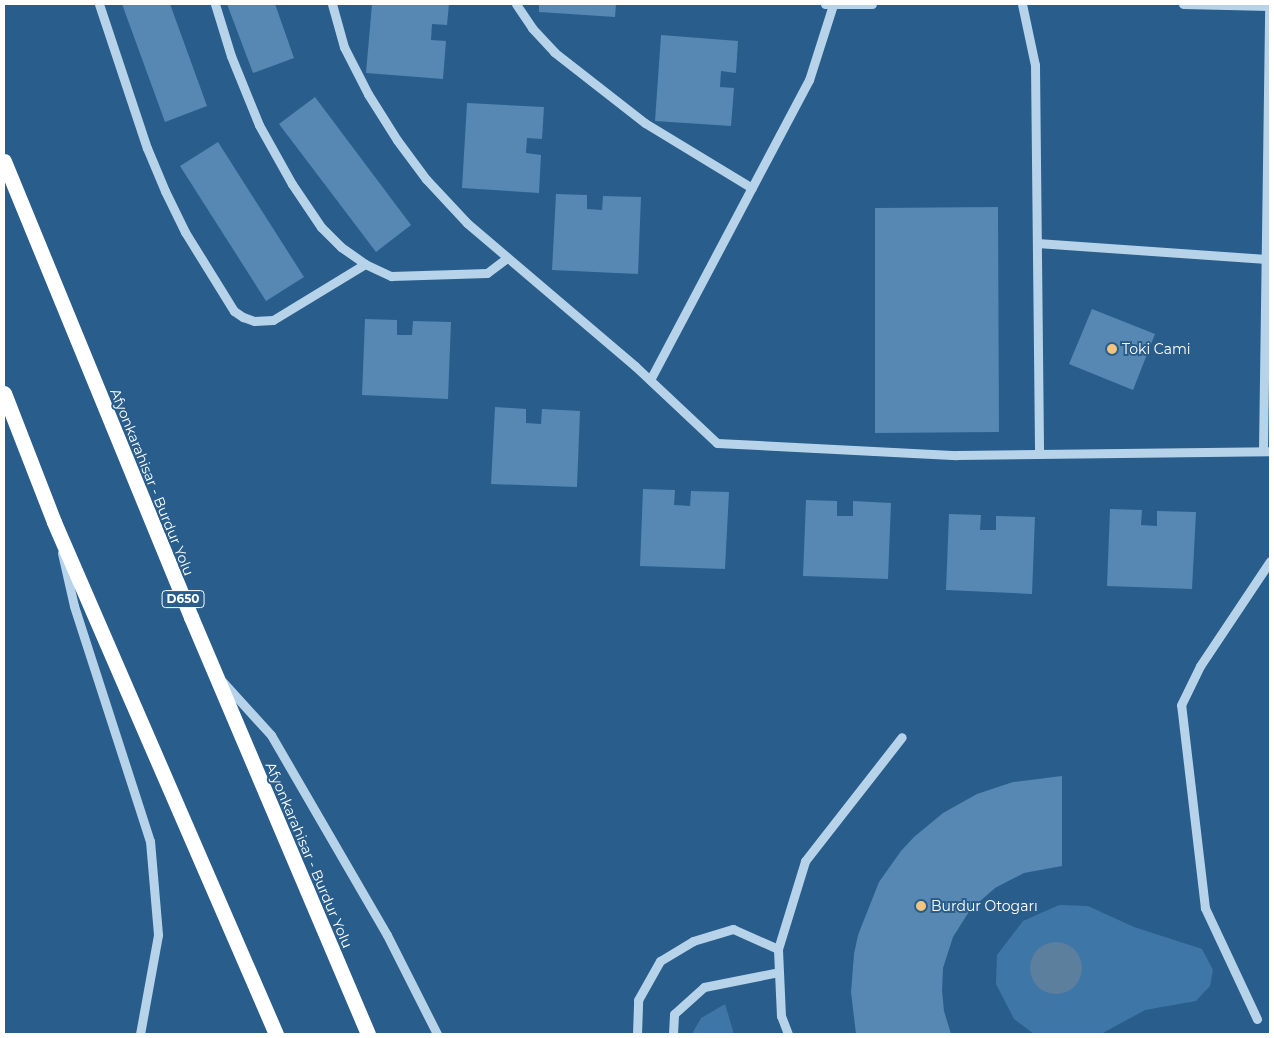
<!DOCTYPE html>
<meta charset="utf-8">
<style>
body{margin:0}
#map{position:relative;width:1274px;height:1038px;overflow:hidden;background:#295d8b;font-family:Montserrat,sans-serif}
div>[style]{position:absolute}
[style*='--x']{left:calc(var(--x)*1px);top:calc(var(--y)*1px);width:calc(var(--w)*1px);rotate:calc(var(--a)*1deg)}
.green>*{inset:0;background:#3e77a7}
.water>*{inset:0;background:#5c7f9e}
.round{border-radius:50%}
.building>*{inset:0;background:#5688b3}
.minor>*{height:9px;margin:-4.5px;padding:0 4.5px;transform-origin:4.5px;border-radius:4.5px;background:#b7d3e9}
.highway>*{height:15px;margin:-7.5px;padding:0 7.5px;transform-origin:7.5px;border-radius:7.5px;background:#fff}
.dots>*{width:14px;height:14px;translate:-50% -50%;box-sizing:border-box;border:2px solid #295d8b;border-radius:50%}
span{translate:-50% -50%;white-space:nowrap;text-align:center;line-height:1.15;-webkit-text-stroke:4px #295d8b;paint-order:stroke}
.shield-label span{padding:1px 4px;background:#295d8b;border:1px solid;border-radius:4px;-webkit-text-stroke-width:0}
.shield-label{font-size:12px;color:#fff;font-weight:700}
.poi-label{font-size:14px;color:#fff}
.left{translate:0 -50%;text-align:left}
.street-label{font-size:14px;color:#fff}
.frame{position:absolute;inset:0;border:5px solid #fff;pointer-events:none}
</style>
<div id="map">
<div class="green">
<div style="clip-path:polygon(1059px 905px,1088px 906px,1134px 927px,1202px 949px,1213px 970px,1210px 986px,1196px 1001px,1145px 1010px,1101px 1034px,1034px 1034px,1014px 1019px,996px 984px,997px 955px,1023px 921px)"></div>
<div style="clip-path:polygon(725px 1004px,734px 1034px,692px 1034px,701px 1018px)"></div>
</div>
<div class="water">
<div class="round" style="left:1030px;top:942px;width:52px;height:52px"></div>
</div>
<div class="building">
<div style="clip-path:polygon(122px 4px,170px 4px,207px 106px,165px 122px)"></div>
<div style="clip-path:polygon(227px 4px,275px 4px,294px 58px,253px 73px)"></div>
<div style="clip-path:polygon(372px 4px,449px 4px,447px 25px,432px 24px,431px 40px,446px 41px,443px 79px,366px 73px)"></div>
<div style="clip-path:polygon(539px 4px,616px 4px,615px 17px,539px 12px)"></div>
<div style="clip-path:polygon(661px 35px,738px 41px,736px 73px,721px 71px,720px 87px,734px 88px,731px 126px,655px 121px)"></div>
<div style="clip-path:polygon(315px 97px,411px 225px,376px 252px,279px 124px)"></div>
<div style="clip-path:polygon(467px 103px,544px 107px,542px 139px,527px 138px,526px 153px,541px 155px,539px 193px,462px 188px)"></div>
<div style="clip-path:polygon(218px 142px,304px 277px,266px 301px,180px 166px)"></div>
<div style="clip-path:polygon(556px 194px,587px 195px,587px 209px,602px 210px,603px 196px,641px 197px,638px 274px,552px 270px)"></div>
<div style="clip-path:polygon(998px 207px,999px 432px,875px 433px,875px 208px)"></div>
<div style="clip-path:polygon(1092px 309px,1155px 334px,1133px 390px,1069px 364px)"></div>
<div style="clip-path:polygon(365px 319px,397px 320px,397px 335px,412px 335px,413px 321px,451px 322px,448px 399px,362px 395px)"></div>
<div style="clip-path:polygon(495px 407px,526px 409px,526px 423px,541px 424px,542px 409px,580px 411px,577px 487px,491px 484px)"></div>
<div style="clip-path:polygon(643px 489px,675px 490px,674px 505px,690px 506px,691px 491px,729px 492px,725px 569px,640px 566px)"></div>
<div style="clip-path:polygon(806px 500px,837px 501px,837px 516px,853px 516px,853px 501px,891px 503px,888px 579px,803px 576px)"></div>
<div style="clip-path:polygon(1110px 509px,1142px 510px,1141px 525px,1157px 526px,1157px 511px,1196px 512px,1192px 589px,1107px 586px)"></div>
<div style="clip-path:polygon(949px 514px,981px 515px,980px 530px,996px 530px,996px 516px,1035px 517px,1032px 594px,946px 590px)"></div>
<div style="clip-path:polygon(1062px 776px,1062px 866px,1024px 873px,995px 888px,970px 910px,953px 937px,943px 968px,942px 990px,944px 1011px,951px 1034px,856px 1034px,851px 992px,854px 954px,858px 935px,879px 882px,901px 851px,914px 837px,943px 813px,977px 794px,1013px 782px)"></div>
</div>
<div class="minor">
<div style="--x:99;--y:4;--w:152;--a:71.6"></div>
<div style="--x:147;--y:148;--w:47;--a:67.3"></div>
<div style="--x:165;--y:191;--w:46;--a:64"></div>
<div style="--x:185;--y:232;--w:93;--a:58.2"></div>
<div style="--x:234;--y:311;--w:11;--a:34"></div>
<div style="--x:243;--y:317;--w:12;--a:20"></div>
<div style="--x:254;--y:321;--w:19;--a:-3"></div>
<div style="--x:273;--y:320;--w:108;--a:-31.3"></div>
<div style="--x:215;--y:4;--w:54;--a:72.9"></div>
<div style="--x:231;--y:56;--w:74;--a:67.9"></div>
<div style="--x:259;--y:125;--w:68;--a:60.8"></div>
<div style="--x:292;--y:184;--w:52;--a:56"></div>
<div style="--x:321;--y:227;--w:28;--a:45"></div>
<div style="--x:341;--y:247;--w:29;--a:35"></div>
<div style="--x:365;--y:264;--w:29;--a:25"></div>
<div style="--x:391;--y:276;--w:96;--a:-1.8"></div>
<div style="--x:487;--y:273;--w:25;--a:-37"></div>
<div style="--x:332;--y:4;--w:45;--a:74.4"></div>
<div style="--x:344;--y:47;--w:53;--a:62.9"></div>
<div style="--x:368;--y:94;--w:54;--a:57.8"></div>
<div style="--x:397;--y:140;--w:49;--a:53.4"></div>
<div style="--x:426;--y:179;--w:60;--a:47"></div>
<div style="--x:467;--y:223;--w:221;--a:40.4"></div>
<div style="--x:635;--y:366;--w:112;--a:43.2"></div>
<div style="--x:717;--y:443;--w:240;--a:2.9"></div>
<div style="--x:957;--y:455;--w:313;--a:-0.7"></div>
<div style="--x:516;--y:4;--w:29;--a:56"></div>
<div style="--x:532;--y:28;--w:33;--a:47"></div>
<div style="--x:554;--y:52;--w:115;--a:38"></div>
<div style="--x:645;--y:123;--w:125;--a:31.3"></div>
<div style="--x:825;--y:4;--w:47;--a:0"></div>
<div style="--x:1022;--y:4;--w:62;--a:78"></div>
<div style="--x:1035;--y:65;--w:389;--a:89.4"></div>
<div style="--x:1183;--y:4;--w:87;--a:1.3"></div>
<div style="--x:1037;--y:243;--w:230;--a:4"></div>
<div style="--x:650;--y:380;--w:340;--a:-62.1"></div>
<div style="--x:809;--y:80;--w:79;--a:-72.3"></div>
<div style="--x:1263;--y:451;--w:445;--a:-89.2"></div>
<div style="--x:62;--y:553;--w:54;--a:77.2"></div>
<div style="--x:74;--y:606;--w:247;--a:72.1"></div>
<div style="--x:150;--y:841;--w:94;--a:85.1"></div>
<div style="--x:158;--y:935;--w:101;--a:100.3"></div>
<div style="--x:222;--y:681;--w:73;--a:47.8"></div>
<div style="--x:271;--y:735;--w:231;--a:59.9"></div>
<div style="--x:387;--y:935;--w:111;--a:63.2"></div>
<div style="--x:1257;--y:1019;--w:123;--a:-115.1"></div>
<div style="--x:1205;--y:908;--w:204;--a:-96.7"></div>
<div style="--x:1181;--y:705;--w:43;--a:-64"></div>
<div style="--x:1200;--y:666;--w:126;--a:-56.3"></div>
<div style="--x:637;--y:1034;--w:34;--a:-88"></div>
<div style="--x:638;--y:1000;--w:45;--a:-60.6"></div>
<div style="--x:660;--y:961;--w:39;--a:-31"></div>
<div style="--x:693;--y:941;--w:42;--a:-16.7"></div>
<div style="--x:733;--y:929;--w:49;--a:24"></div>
<div style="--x:673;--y:1034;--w:20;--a:-87"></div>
<div style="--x:674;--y:1014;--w:40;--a:-42"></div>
<div style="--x:704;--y:987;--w:76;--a:-11.3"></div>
<div style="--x:788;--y:1034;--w:19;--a:-111"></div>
<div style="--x:781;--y:1016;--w:67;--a:-92.6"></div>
<div style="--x:778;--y:949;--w:92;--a:-72.9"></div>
<div style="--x:805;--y:861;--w:157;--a:-52"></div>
</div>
<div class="highway">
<div style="--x:4;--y:161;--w:493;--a:67.7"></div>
<div style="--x:191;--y:617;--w:453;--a:67"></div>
<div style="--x:4;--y:393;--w:138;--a:68.8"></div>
<div style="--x:54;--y:522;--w:558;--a:66.56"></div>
</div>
<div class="dots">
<div style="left:1112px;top:349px;background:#f1c57e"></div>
<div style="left:921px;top:906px;background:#f1c57e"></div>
</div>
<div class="shield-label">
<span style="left:183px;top:599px">D650</span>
</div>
<div class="poi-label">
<span class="left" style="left:1122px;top:349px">Toki Cami</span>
<span class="left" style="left:931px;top:906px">Burdur Otogarı</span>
</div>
<div class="street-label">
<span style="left:152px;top:482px;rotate:68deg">Afyonkarahisar - Burdur Yolu</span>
<span style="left:309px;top:855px;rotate:67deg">Afyonkarahisar - Burdur Yolu</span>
</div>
<div class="frame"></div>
</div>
